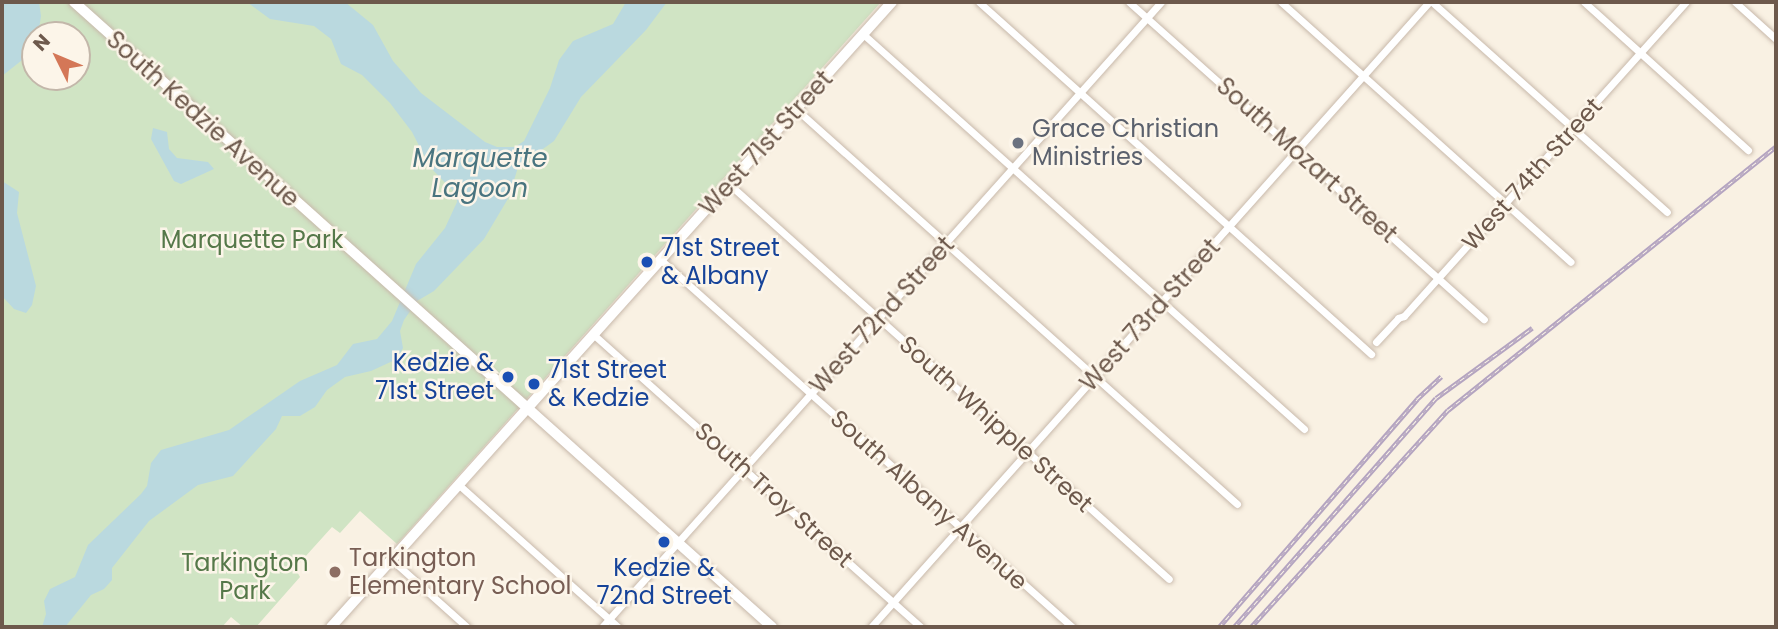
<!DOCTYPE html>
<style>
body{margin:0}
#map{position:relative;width:1778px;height:629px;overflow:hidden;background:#f9f1e3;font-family:Poppins,sans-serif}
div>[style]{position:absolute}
.green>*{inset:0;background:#d0e4c4}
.water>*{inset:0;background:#bad9df}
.roads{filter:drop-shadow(0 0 2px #c8b9ab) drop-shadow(0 0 2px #c8b9ab)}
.street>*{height:7px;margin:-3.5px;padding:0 3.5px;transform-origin:3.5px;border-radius:3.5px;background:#fff}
.secondary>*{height:10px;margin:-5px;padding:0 5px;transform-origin:5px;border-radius:5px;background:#fff}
.rail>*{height:4.5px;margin-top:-2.25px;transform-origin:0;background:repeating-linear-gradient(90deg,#fcf5e9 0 5px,#b4a4c0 0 10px);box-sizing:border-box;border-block:2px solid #b4a4c0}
.dots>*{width:19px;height:19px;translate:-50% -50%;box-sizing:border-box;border:4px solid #fcf5e9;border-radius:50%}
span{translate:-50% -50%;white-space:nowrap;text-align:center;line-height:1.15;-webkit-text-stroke:5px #fcf5e9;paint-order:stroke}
.street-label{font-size:24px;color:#6d594c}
.worship-label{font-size:24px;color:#5b616d}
.left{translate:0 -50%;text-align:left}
.park-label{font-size:24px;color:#557849}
.transit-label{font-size:24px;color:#164399}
.right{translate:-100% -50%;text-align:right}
.education-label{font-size:24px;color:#785e54}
.water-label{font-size:26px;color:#49747f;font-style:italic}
.frame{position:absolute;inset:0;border:4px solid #6d594c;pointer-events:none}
.north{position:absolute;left:21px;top:21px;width:70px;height:70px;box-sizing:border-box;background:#fcf5e9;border:2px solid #c3b7aa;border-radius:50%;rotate:313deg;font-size:19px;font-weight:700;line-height:28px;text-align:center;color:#6d594c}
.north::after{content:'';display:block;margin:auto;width:24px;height:32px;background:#d47757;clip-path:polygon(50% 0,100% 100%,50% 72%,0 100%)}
</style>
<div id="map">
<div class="green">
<div style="clip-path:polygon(evenodd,2px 2px,881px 2px,397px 544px,360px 511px,340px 533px,332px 527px,295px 568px,300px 577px,256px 627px,243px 627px,231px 617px,222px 627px,2px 627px,2px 2px,35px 35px,77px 35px,77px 77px,35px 77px,35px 35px)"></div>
</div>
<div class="water">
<div style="clip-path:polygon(2px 2px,39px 2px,41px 16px,38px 35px,35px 35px,31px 53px,2px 76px)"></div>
<div style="clip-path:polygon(247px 2px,345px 2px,373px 25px,393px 61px,421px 93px,485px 142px,497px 147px,515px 147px,524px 141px,550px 88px,559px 60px,573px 41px,613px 24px,626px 2px,667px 2px,646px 30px,581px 97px,554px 141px,518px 167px,509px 197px,484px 239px,434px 291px,417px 301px,404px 320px,400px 331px,403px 348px,397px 359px,371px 371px,345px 377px,327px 390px,315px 407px,300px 416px,282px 416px,276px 429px,233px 476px,198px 485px,149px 521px,112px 568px,112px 580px,104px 589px,91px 595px,65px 627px,42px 627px,46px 614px,44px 601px,50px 589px,75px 577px,88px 545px,141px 494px,147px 486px,151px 463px,161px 450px,229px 430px,300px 381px,337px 365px,353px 344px,377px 339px,392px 321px,416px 264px,445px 228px,457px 202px,456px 194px,430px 167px,412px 132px,390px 103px,362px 75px,341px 64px,331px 39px,314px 26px,270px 19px)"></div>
<div style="clip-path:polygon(153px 128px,167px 132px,169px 149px,177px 158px,208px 162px,214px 169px,181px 184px,174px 181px,151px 139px)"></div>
<div style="clip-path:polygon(2px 181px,19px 192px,17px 213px,36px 286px,32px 305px,26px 313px,14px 309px,2px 296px)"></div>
</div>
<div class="roads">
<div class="street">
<div style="left:979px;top:2px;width:527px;rotate:41.92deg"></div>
<div style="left:1129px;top:2px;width:476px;rotate:41.8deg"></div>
<div style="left:1281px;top:2px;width:389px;rotate:41.9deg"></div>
<div style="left:1432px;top:2px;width:315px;rotate:41.8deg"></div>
<div style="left:1584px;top:2px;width:221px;rotate:42.1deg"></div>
<div style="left:1735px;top:2px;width:55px;rotate:42.1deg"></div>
<div style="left:863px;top:34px;width:592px;rotate:41.85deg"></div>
<div style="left:796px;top:109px;width:592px;rotate:41.85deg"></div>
<div style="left:729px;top:184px;width:591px;rotate:41.92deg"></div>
<div style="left:661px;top:260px;width:551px;rotate:41.76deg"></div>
<div style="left:594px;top:335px;width:438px;rotate:41.8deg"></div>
<div style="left:1376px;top:342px;width:33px;rotate:-47deg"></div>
<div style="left:1398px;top:318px;width:6px;rotate:-18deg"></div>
<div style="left:1404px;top:316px;width:422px;rotate:-48.1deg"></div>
<div style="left:459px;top:485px;width:213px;rotate:41.8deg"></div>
<div style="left:392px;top:560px;width:101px;rotate:41.8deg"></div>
<div style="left:602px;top:627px;width:839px;rotate:-48.19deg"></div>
<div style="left:871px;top:627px;width:838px;rotate:-48.24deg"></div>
</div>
<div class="secondary">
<div style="left:74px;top:2px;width:937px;rotate:41.84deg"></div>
<div style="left:331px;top:627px;width:840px;rotate:-48.09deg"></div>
</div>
</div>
<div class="rail">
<div style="left:1219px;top:627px;width:302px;rotate:-49deg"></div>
<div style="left:1417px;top:399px;width:33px;rotate:-43deg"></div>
<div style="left:1234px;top:627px;width:305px;rotate:-48.6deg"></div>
<div style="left:1436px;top:398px;width:119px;rotate:-36.1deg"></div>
<div style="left:1251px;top:627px;width:293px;rotate:-47.8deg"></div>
<div style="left:1448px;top:410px;width:421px;rotate:-38.8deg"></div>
</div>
<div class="dots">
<div style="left:1018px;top:143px;background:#6b7280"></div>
<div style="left:647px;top:262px;background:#1a4fb4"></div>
<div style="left:508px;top:377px;background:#1a4fb4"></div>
<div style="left:534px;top:384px;background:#1a4fb4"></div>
<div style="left:664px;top:542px;background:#1a4fb4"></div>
<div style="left:335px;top:572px;background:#8d6e63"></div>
</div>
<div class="street-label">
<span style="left:203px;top:119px;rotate:42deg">South Kedzie Avenue</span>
<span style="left:766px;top:143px;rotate:-48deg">West 71st Street</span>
<span style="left:1307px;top:160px;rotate:42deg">South Mozart Street</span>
<span style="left:1532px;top:174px;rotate:-48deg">West 74th Street</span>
<span style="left:882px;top:315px;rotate:-48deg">West 72nd Street</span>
<span style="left:1150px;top:315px;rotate:-48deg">West 73rd Street</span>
<span style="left:996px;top:424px;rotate:42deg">South Whipple Street</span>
<span style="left:774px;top:495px;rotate:42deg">South Troy Street</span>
<span style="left:929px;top:500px;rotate:42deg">South Albany Avenue</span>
</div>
<div class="worship-label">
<span class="left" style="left:1032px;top:143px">Grace Christian<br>Ministries</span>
</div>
<div class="park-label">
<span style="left:252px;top:240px">Marquette Park</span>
<span style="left:245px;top:577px">Tarkington<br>Park</span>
</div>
<div class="transit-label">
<span class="left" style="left:661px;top:262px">71st Street<br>&amp; Albany</span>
<span class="right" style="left:494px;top:377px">Kedzie &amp;<br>71st Street</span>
<span class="left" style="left:548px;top:384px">71st Street<br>&amp; Kedzie</span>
<span style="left:664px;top:582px">Kedzie &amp;<br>72nd Street</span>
</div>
<div class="education-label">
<span class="left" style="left:349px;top:572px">Tarkington<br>Elementary School</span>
</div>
<div class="water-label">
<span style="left:480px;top:174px">Marquette<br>Lagoon</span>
</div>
<div class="frame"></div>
<div class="north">N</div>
</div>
